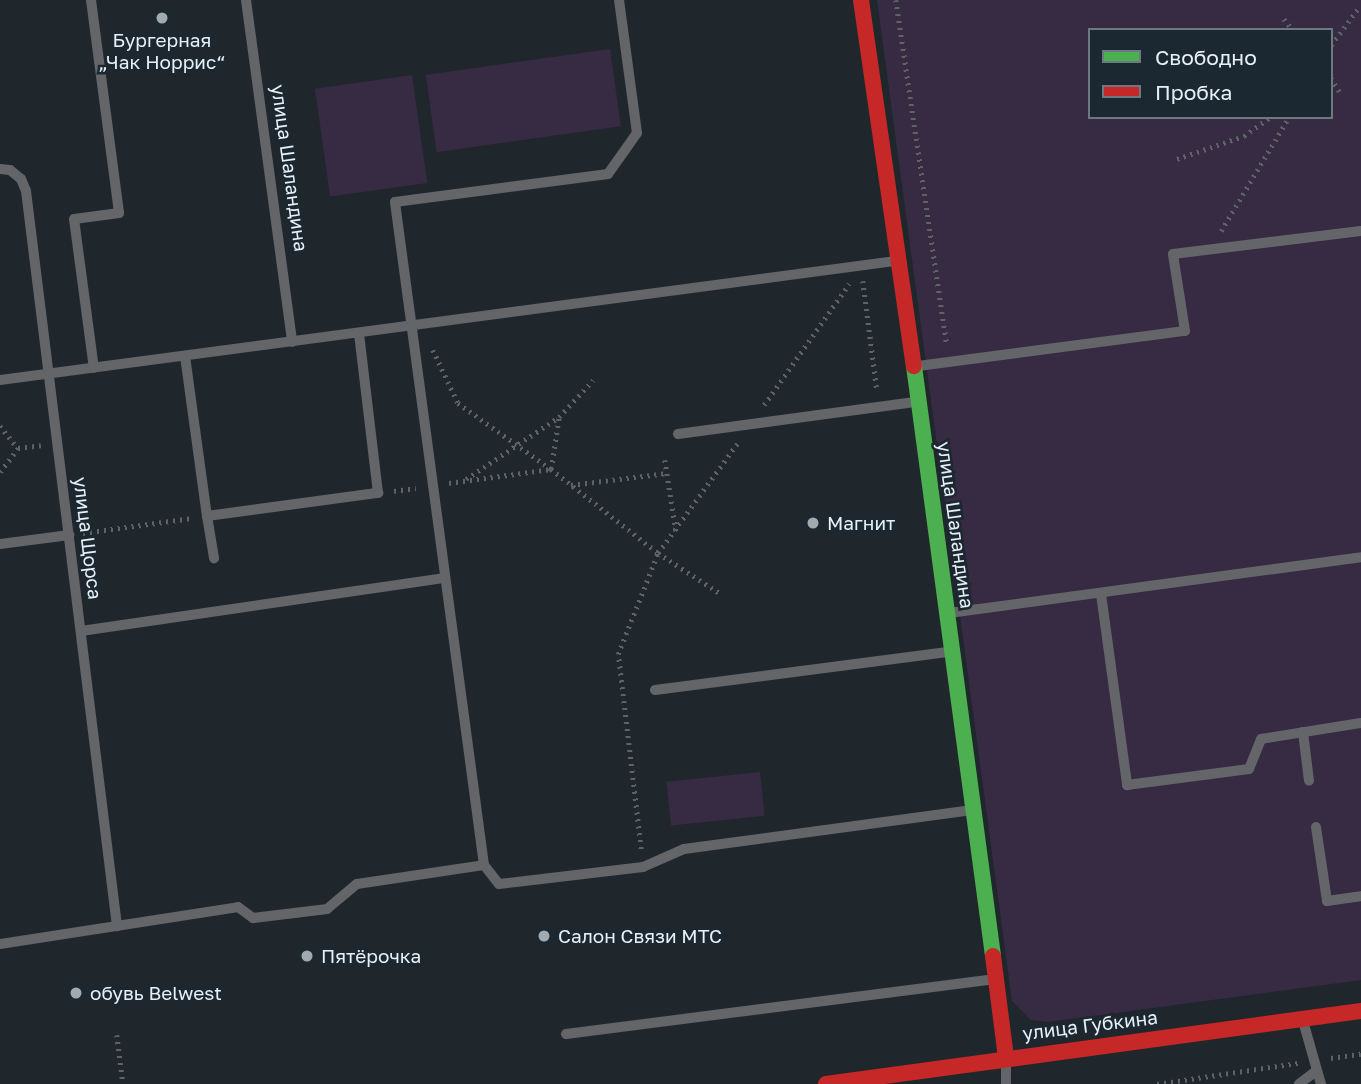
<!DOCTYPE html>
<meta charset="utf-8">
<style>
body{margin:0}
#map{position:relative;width:1361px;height:1084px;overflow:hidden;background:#20272c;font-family:"Golos Text",sans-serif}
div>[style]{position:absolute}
.green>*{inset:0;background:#372a43;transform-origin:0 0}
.path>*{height:4.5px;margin-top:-2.25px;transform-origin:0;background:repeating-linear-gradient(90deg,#5f6266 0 2px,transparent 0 7px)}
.lane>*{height:10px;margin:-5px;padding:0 5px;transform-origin:5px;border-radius:5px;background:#636568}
.fast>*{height:16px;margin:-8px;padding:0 8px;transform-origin:8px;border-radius:8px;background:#4caf50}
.jam>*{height:16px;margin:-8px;padding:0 8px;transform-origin:8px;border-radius:8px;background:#c62828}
.dots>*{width:19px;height:19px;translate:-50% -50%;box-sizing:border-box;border:4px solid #1b2831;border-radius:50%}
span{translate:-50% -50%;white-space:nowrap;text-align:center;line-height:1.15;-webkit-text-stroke:5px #1b2831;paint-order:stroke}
.poi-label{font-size:19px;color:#e8f0f7}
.left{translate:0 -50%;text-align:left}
.street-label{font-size:19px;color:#e8f0f7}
.legend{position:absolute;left:1088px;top:28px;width:245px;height:91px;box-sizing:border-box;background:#1b2831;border:2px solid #6d7880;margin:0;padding:9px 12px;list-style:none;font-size:21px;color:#e8f0f7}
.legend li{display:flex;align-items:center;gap:14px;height:35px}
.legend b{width:35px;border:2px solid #6d7880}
</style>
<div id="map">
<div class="green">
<div style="clip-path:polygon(evenodd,877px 0,1361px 0,1361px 980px,1048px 1022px,1031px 1020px,1012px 1001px,877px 0,1090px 30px,1331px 30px,1331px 117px,1090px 117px,1090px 30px)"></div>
<div style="left:610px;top:49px;width:78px;height:186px;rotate:82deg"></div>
<div style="left:412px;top:75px;width:109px;height:98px;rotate:82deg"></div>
<div style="left:760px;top:772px;width:44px;height:94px;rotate:84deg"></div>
</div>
<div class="path">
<div style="left:896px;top:0;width:349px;rotate:81.6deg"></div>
<div style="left:1284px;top:19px;width:14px;rotate:51deg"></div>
<div style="left:1331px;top:45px;width:44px;rotate:-53.4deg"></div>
<div style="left:1331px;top:78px;width:19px;rotate:58deg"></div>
<div style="left:1177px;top:159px;width:71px;rotate:-18.9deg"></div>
<div style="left:1244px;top:136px;width:32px;rotate:-36deg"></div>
<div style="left:1221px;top:231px;width:133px;rotate:-59.2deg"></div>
<div style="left:863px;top:281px;width:110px;rotate:82.7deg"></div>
<div style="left:433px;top:350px;width:59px;rotate:64.7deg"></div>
<div style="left:458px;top:403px;width:114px;rotate:35.4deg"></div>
<div style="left:551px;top:469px;width:136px;rotate:38.1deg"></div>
<div style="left:658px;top:553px;width:75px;rotate:33.1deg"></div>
<div style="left:764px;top:405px;width:148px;rotate:-54.9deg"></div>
<div style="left:0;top:426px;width:28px;rotate:51deg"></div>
<div style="left:665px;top:460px;width:72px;rotate:81.2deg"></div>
<div style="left:0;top:472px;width:30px;rotate:-53deg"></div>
<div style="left:18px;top:448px;width:23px;rotate:-7deg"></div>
<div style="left:466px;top:479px;width:112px;rotate:-33.7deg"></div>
<div style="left:449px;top:483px;width:103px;rotate:-7.8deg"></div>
<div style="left:551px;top:469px;width:53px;rotate:-81.3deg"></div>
<div style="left:559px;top:417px;width:50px;rotate:-47.4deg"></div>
<div style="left:571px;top:485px;width:97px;rotate:-7.1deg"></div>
<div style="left:394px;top:491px;width:22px;rotate:-8deg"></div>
<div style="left:83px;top:533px;width:110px;rotate:-7.8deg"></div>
<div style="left:641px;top:849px;width:196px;rotate:-96.7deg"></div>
<div style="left:618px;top:654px;width:109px;rotate:-68.4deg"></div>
<div style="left:658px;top:553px;width:135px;rotate:-54.1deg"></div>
<div style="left:117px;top:1035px;width:48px;rotate:82.9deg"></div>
<div style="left:1331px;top:1058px;width:30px;rotate:-8deg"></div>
<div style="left:1157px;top:1084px;width:143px;rotate:-8.5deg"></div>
</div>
<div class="lane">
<div style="left:91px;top:0;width:215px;rotate:82.5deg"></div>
<div style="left:119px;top:213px;width:45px;rotate:172.4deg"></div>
<div style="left:74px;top:219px;width:150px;rotate:82.4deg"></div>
<div style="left:246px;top:0;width:345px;rotate:82.3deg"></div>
<div style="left:0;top:169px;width:10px;rotate:6deg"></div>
<div style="left:10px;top:170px;width:14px;rotate:39deg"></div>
<div style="left:21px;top:179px;width:13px;rotate:67deg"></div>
<div style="left:26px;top:191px;width:741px;rotate:82.94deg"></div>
<div style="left:185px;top:356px;width:162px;rotate:82.2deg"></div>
<div style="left:207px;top:516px;width:173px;rotate:-7.7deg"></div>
<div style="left:378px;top:493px;width:161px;rotate:-96.8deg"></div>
<div style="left:918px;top:366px;width:269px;rotate:-7.5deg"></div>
<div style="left:1185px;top:331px;width:78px;rotate:-98.9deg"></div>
<div style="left:1173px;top:254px;width:189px;rotate:-7deg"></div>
<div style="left:0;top:380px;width:904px;rotate:-7.57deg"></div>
<div style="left:678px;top:434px;width:239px;rotate:-7.7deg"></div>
<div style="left:207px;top:516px;width:43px;rotate:80.5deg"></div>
<div style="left:0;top:544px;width:70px;rotate:-7.4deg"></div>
<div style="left:1101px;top:594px;width:193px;rotate:82.2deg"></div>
<div style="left:1127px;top:785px;width:123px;rotate:-7.5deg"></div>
<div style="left:1249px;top:769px;width:32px;rotate:-68deg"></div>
<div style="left:1261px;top:739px;width:101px;rotate:-9.1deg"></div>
<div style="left:949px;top:613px;width:416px;rotate:-7.7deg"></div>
<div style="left:81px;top:631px;width:368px;rotate:-8.3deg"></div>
<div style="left:655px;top:690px;width:295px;rotate:-7.4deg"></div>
<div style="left:1303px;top:732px;width:49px;rotate:83deg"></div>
<div style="left:1316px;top:827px;width:75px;rotate:81.5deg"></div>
<div style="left:1327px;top:901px;width:34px;rotate:-8deg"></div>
<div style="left:484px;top:865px;width:669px;rotate:-97.65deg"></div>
<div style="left:395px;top:202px;width:215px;rotate:-7.5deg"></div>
<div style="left:608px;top:174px;width:50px;rotate:-54.7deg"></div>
<div style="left:637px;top:133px;width:134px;rotate:-97.7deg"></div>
<div style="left:0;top:944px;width:241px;rotate:-8.8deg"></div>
<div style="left:238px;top:907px;width:19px;rotate:36deg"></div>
<div style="left:253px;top:918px;width:75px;rotate:-6.9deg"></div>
<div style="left:327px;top:909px;width:39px;rotate:-40deg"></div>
<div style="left:357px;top:884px;width:128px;rotate:-8.5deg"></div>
<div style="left:484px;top:865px;width:24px;rotate:52deg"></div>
<div style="left:499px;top:884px;width:145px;rotate:-6.7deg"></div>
<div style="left:643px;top:867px;width:45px;rotate:-23.7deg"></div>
<div style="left:684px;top:849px;width:291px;rotate:-7.7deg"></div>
<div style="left:1303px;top:1021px;width:66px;rotate:74.1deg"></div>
<div style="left:566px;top:1034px;width:431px;rotate:-7.3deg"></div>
<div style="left:1006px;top:1060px;width:24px;rotate:90deg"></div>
<div style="left:1299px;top:1084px;width:21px;rotate:-37deg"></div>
</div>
<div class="fast">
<div style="left:914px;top:366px;width:595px;rotate:82.37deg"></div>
</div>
<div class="jam">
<div style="left:861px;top:0;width:370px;rotate:81.8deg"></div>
<div style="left:993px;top:956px;width:102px;rotate:82.7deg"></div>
<div style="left:826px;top:1084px;width:540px;rotate:-7.77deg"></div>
</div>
<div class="dots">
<div style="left:162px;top:18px;background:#a2aab0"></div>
<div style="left:813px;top:523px;background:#a2aab0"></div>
<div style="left:544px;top:936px;background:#a2aab0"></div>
<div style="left:307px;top:956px;background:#a2aab0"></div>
<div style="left:76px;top:993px;background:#a2aab0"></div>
</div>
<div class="poi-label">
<span style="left:162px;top:51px">Бургерная<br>„Чак Норрис“</span>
<span class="left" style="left:827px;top:523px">Магнит</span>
<span class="left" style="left:558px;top:936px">Салон Связи МТС</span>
<span class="left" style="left:321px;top:956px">Пятёрочка</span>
<span class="left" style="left:90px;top:993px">обувь Belwest</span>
</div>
<div class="street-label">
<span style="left:290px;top:168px;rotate:82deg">улица Шаландина</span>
<span style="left:956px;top:525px;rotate:82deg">улица Шаландина</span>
<span style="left:88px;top:538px;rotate:83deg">улица Щорса</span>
<span style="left:1090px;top:1025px;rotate:-7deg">улица Губкина</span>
</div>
<ul class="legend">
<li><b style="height:9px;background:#4caf50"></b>Свободно</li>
<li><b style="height:9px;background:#c62828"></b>Пробка</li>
</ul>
</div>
